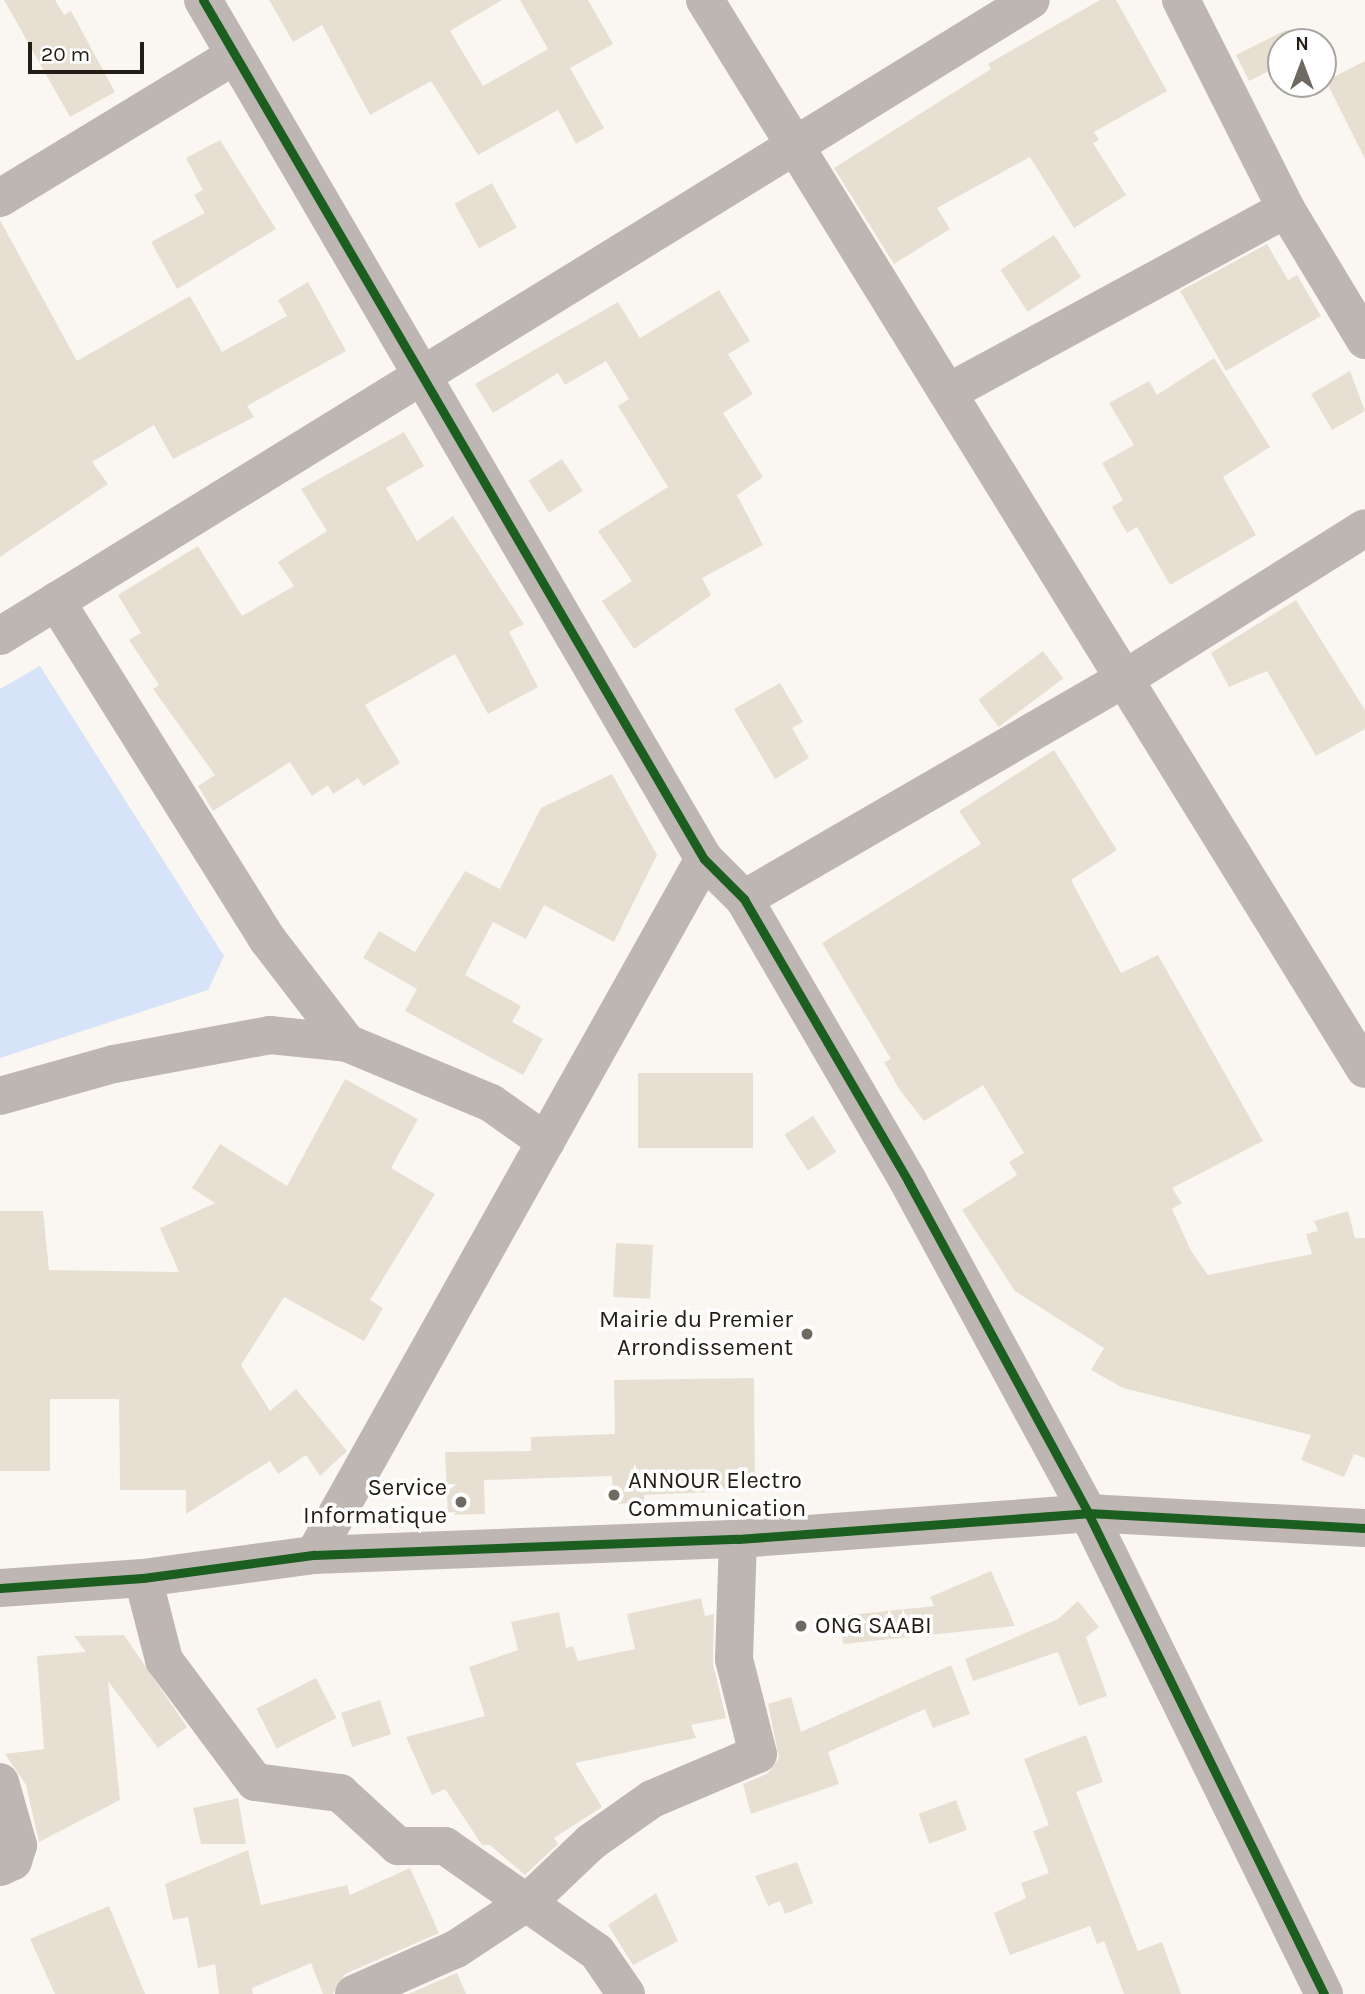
<!DOCTYPE html>
<style>
body{margin:0}
#map{position:relative;width:1365px;height:1994px;overflow:hidden;background:#faf7f2;font-family:Karla,sans-serif}
div>[style]{position:absolute}
.water>*{inset:0;background:#d7e3f8}
.building>*{inset:0;background:#e7e0d2;transform-origin:0 0}
.minor>*{height:38px;margin:-19px;padding:0 19px;transform-origin:19px;border-radius:19px;background:#beb6b3}
.cycleway>*{height:9px;margin:-4.5px;padding:0 4.5px;transform-origin:4.5px;border-radius:4.5px;background:#1b5e20}
.dots>*{width:19px;height:19px;translate:-50% -50%;box-sizing:border-box;border:4px solid #fff;border-radius:50%}
span{translate:-50% -50%;white-space:nowrap;text-align:center;line-height:1.15;-webkit-text-stroke:7px #fff;paint-order:stroke}
.poi-label{font-size:24px;color:#231e15}
.right{translate:-100% -50%;text-align:right}
.left{translate:0 -50%;text-align:left}
.north{position:absolute;left:1267px;top:28px;width:70px;height:70px;box-sizing:border-box;background:#fff;border:2px solid #a7a5a1;border-radius:50%;rotate:0deg;font-size:19px;font-weight:700;line-height:28px;text-align:center;color:#231e15}
.north::after{content:'';display:block;margin:auto;width:24px;height:32px;background:#6e6a62;clip-path:polygon(50% 0,100% 100%,50% 72%,0 100%)}
.scale{position:absolute;left:28px;top:42px;width:116px;height:32px;box-sizing:border-box;border:4px solid #231e15;border-top:0;padding-left:9px;font-size:21px;line-height:24px;white-space:nowrap;color:#231e15;-webkit-text-stroke:5px #fff;paint-order:stroke}
</style>
<div id="map">
<div class="water">
<div style="clip-path:polygon(40px 666px,224px 956px,208px 990px,0 1058px,0 689px)"></div>
</div>
<div class="building">
<div style="clip-path:polygon(4px 0,55px 0,64px 15px,71px 11px,115px 92px,70px 117px)"></div>
<div style="clip-path:polygon(269px 0,502px 0,450px 31px,483px 86px,548px 49px,520px 0,588px 0,613px 44px,570px 68px,604px 128px,576px 144px,558px 110px,478px 155px,431px 81px,370px 115px,322px 25px,293px 42px)"></div>
<div style="clip-path:polygon(1100px 0,1116px 0,1167px 91px,1094px 132px,1099px 140px,1093px 143px,1126px 195px,1074px 228px,1030px 157px,937px 208px,950px 229px,894px 264px,834px 168px,991px 69px,988px 64px)"></div>
<div style="clip-path:polygon(1286px 30px,1293px 42px,1281px 42px,1281px 65px,1249px 81px,1236px 55px)"></div>
<div style="clip-path:polygon(1365px 61px,1365px 159px,1326px 81px)"></div>
<div style="clip-path:polygon(220px 140px,276px 229px,177px 289px,151px 242px,205px 213px,194px 195px,203px 190px,186px 158px)"></div>
<div style="left:492px;top:183px;width:51px;height:43px;rotate:61deg"></div>
<div style="clip-path:polygon(0 220px,77px 361px,190px 296px,222px 352px,287px 316px,278px 300px,308px 282px,346px 351px,247px 406px,254px 417px,173px 459px,154px 425px,92px 462px,108px 484px,0 557px)"></div>
<div style="left:1054px;top:235px;width:50px;height:64px;rotate:57deg"></div>
<div style="clip-path:polygon(1267px 244px,1288px 280px,1297px 275px,1321px 316px,1226px 371px,1180px 291px)"></div>
<div style="clip-path:polygon(719px 290px,750px 341px,728px 354px,753px 394px,723px 413px,763px 477px,737px 495px,763px 545px,702px 578px,711px 595px,634px 649px,602px 601px,632px 581px,598px 531px,668px 487px,618px 406px,629px 399px,606px 361px,565px 385px,558px 373px,493px 413px,475px 384px,618px 302px,640px 338px)"></div>
<div style="clip-path:polygon(1214px 358px,1270px 447px,1223px 477px,1256px 535px,1170px 585px,1137px 527px,1127px 533px,1112px 507px,1123px 500px,1102px 463px,1134px 445px,1109px 403px,1149px 381px,1157px 395px)"></div>
<div style="clip-path:polygon(1350px 371px,1365px 411px,1332px 430px,1311px 394px)"></div>
<div style="clip-path:polygon(404px 432px,424px 466px,386px 488px,417px 541px,453px 516px,524px 624px,509px 632px,538px 687px,488px 714px,455px 654px,365px 705px,400px 763px,363px 786px,358px 778px,333px 794px,328px 785px,312px 796px,290px 762px,213px 811px,198px 786px,215px 775px,153px 689px,159px 685px,129px 640px,141px 633px,118px 595px,198px 546px,242px 616px,294px 586px,278px 562px,327px 531px,301px 489px)"></div>
<div style="left:562px;top:459px;width:38px;height:40px;rotate:57deg"></div>
<div style="clip-path:polygon(1296px 600px,1365px 710px,1365px 729px,1316px 756px,1267px 671px,1229px 687px,1211px 653px)"></div>
<div style="left:1043px;top:651px;width:34px;height:81px;rotate:53deg"></div>
<div style="clip-path:polygon(780px 683px,803px 722px,792px 728px,809px 758px,775px 779px,734px 709px)"></div>
<div style="clip-path:polygon(1054px 750px,1117px 850px,1071px 880px,1121px 973px,1158px 955px,1263px 1141px,1172px 1188px,1182px 1203px,1172px 1209px,1191px 1251px,1208px 1275px,1312px 1254px,1306px 1234px,1318px 1231px,1314px 1221px,1348px 1211px,1355px 1238px,1365px 1238px,1365px 1458px,1354px 1454px,1344px 1477px,1301px 1460px,1311px 1435px,1123px 1388px,1091px 1370px,1104px 1348px,1015px 1291px,962px 1210px,1017px 1175px,1009px 1162px,1024px 1153px,983px 1085px,924px 1121px,899px 1089px,884px 1062px,891px 1059px,822px 943px,981px 844px,959px 811px)"></div>
<div style="clip-path:polygon(612px 774px,657px 855px,614px 942px,544px 905px,526px 939px,493px 922px,465px 975px,521px 1006px,512px 1022px,543px 1039px,523px 1075px,405px 1011px,417px 989px,363px 958px,379px 931px,415px 952px,465px 871px,500px 889px,541px 808px)"></div>
<div style="left:638px;top:1073px;width:115px;height:75px"></div>
<div style="clip-path:polygon(345px 1079px,418px 1119px,391px 1168px,435px 1194px,370px 1300px,383px 1308px,364px 1341px,284px 1297px,241px 1365px,270px 1411px,296px 1389px,347px 1451px,320px 1476px,306px 1455px,278px 1474px,270px 1461px,186px 1514px,186px 1490px,120px 1490px,119px 1399px,50px 1399px,50px 1471px,0 1471px,0 1211px,43px 1211px,49px 1270px,179px 1272px,160px 1228px,215px 1203px,192px 1188px,220px 1144px,287px 1186px)"></div>
<div style="left:813px;top:1116px;width:43px;height:34px;rotate:57deg"></div>
<div style="left:616px;top:1243px;width:37px;height:54px;rotate:3deg"></div>
<div style="clip-path:polygon(754px 1378px,755px 1490px,644px 1495px,644px 1503px,613px 1504px,612px 1476px,484px 1480px,485px 1514px,448px 1515px,445px 1452px,531px 1451px,531px 1437px,615px 1434px,614px 1380px)"></div>
<div style="clip-path:polygon(991px 1571px,1015px 1626px,843px 1644px,840px 1616px,934px 1606px,930px 1597px)"></div>
<div style="clip-path:polygon(701px 1598px,705px 1616px,714px 1614px,713px 1664px,726px 1718px,691px 1725px,696px 1738px,575px 1763px,602px 1807px,554px 1838px,558px 1844px,525px 1875px,490px 1845px,482px 1845px,445px 1789px,432px 1795px,406px 1737px,485px 1716px,469px 1667px,518px 1650px,511px 1622px,559px 1612px,566px 1648px,573px 1646px,578px 1661px,635px 1649px,627px 1614px)"></div>
<div style="clip-path:polygon(1078px 1601px,1099px 1627px,1086px 1637px,1107px 1696px,1079px 1706px,1058px 1652px,973px 1681px,965px 1659px,1058px 1619px)"></div>
<div style="clip-path:polygon(124px 1635px,187px 1727px,158px 1748px,108px 1681px,120px 1800px,39px 1842px,26px 1785px,5px 1754px,44px 1749px,37px 1656px,86px 1652px,74px 1636px)"></div>
<div style="clip-path:polygon(951px 1665px,970px 1714px,933px 1728px,925px 1709px,828px 1752px,839px 1784px,751px 1814px,743px 1784px,767px 1774px,779px 1758px,768px 1704px,791px 1697px,801px 1732px)"></div>
<div style="left:316px;top:1678px;width:45px;height:67px;rotate:63deg"></div>
<div style="left:380px;top:1700px;width:36px;height:41px;rotate:72deg"></div>
<div style="clip-path:polygon(1086px 1735px,1103px 1782px,1076px 1792px,1138px 1951px,1162px 1942px,1181px 1994px,1124px 1994px,1104px 1941px,1097px 1944px,1090px 1926px,1010px 1955px,994px 1913px,1026px 1898px,1021px 1883px,1049px 1873px,1033px 1831px,1049px 1825px,1024px 1759px)"></div>
<div style="clip-path:polygon(238px 1798px,246px 1844px,201px 1844px,193px 1808px)"></div>
<div style="left:956px;top:1800px;width:32px;height:40px;rotate:70deg"></div>
<div style="clip-path:polygon(248px 1850px,261px 1905px,347px 1885px,350px 1895px,410px 1868px,439px 1933px,345px 1974px,333px 1994px,323px 1994px,311px 1963px,252px 1988px,253px 1994px,219px 1994px,215px 1964px,198px 1968px,188px 1917px,173px 1920px,165px 1884px)"></div>
<div style="clip-path:polygon(797px 1862px,813px 1903px,785px 1914px,780px 1901px,768px 1906px,755px 1876px)"></div>
<div style="clip-path:polygon(656px 1893px,678px 1941px,633px 1965px,608px 1925px)"></div>
<div style="clip-path:polygon(109px 1906px,145px 1994px,55px 1994px,30px 1939px)"></div>
<div style="clip-path:polygon(457px 1973px,466px 1994px,408px 1994px)"></div>
</div>
<div class="minor">
<div style="left:203px;top:0;width:994px;rotate:59.75deg"></div>
<div style="left:704px;top:859px;width:57px;rotate:45deg"></div>
<div style="left:744px;top:899px;width:326px;rotate:59.8deg"></div>
<div style="left:908px;top:1181px;width:378px;rotate:61.5deg"></div>
<div style="left:1088px;top:1513px;width:536px;rotate:63.87deg"></div>
<div style="left:705px;top:0;width:1256px;rotate:58.31deg"></div>
<div style="left:1181px;top:0;width:234px;rotate:63.3deg"></div>
<div style="left:1286px;top:209px;width:153px;rotate:58.9deg"></div>
<div style="left:0;top:198px;width:274px;rotate:-31.3deg"></div>
<div style="left:949px;top:392px;width:383px;rotate:-28.5deg"></div>
<div style="left:56px;top:601px;width:400px;rotate:58deg"></div>
<div style="left:268px;top:940px;width:130px;rotate:52.5deg"></div>
<div style="left:0;top:636px;width:1211px;rotate:-31.67deg"></div>
<div style="left:744px;top:899px;width:441px;rotate:-30.1deg"></div>
<div style="left:1126px;top:678px;width:282px;rotate:-32.1deg"></div>
<div style="left:0;top:1096px;width:118px;rotate:-15.7deg"></div>
<div style="left:114px;top:1064px;width:159px;rotate:-10.5deg"></div>
<div style="left:270px;top:1035px;width:77px;rotate:5.9deg"></div>
<div style="left:347px;top:1043px;width:156px;rotate:22.6deg"></div>
<div style="left:491px;top:1103px;width:67px;rotate:35.3deg"></div>
<div style="left:314px;top:1555px;width:798px;rotate:-60.74deg"></div>
<div style="left:143px;top:1578px;width:85px;rotate:75.6deg"></div>
<div style="left:164px;top:1660px;width:152px;rotate:53.3deg"></div>
<div style="left:255px;top:1782px;width:86px;rotate:7.4deg"></div>
<div style="left:340px;top:1793px;width:79px;rotate:42.4deg"></div>
<div style="left:398px;top:1846px;width:47px"></div>
<div style="left:445px;top:1846px;width:185px;rotate:34.9deg"></div>
<div style="left:597px;top:1952px;width:51px;rotate:55.4deg"></div>
<div style="left:0;top:1588px;width:143px;rotate:-4deg"></div>
<div style="left:143px;top:1578px;width:173px;rotate:-7.7deg"></div>
<div style="left:314px;top:1555px;width:424px;rotate:-2.2deg"></div>
<div style="left:738px;top:1539px;width:351px;rotate:-4.2deg"></div>
<div style="left:1088px;top:1513px;width:277px;rotate:3.1deg"></div>
<div style="left:0;top:1782px;width:66px;rotate:74.1deg"></div>
<div style="left:18px;top:1845px;width:17px;rotate:107deg"></div>
<div style="left:13px;top:1861px;width:14px;rotate:155deg"></div>
<div style="left:354px;top:1994px;width:111px;rotate:-23.8deg"></div>
<div style="left:456px;top:1949px;width:87px;rotate:-33.3deg"></div>
<div style="left:529px;top:1901px;width:86px;rotate:-43.6deg"></div>
<div style="left:591px;top:1842px;width:75px;rotate:-35.2deg"></div>
<div style="left:652px;top:1799px;width:115px;rotate:-23deg"></div>
<div style="left:758px;top:1754px;width:98px;rotate:-104.2deg"></div>
<div style="left:734px;top:1659px;width:120px;rotate:-88.1deg"></div>
</div>
<div class="cycleway">
<div style="left:203px;top:0;width:994px;rotate:59.75deg"></div>
<div style="left:704px;top:859px;width:57px;rotate:45deg"></div>
<div style="left:744px;top:899px;width:326px;rotate:59.8deg"></div>
<div style="left:908px;top:1181px;width:378px;rotate:61.5deg"></div>
<div style="left:1088px;top:1513px;width:536px;rotate:63.87deg"></div>
<div style="left:0;top:1588px;width:143px;rotate:-4deg"></div>
<div style="left:143px;top:1578px;width:173px;rotate:-7.7deg"></div>
<div style="left:314px;top:1555px;width:424px;rotate:-2.2deg"></div>
<div style="left:738px;top:1539px;width:351px;rotate:-4.2deg"></div>
<div style="left:1088px;top:1513px;width:277px;rotate:3.1deg"></div>
</div>
<div class="dots">
<div style="left:807px;top:1334px;background:#6e6a62"></div>
<div style="left:614px;top:1495px;background:#6e6a62"></div>
<div style="left:461px;top:1502px;background:#6e6a62"></div>
<div style="left:801px;top:1626px;background:#6e6a62"></div>
</div>
<div class="poi-label">
<span class="right" style="left:793px;top:1334px">Mairie du Premier<br>Arrondissement</span>
<span class="left" style="left:628px;top:1495px">ANNOUR Electro<br>Communication</span>
<span class="right" style="left:447px;top:1502px">Service<br>Informatique</span>
<span class="left" style="left:815px;top:1626px">ONG SAABI</span>
</div>
<div class="north">N</div>
<div class="scale">20 m</div>
</div>
